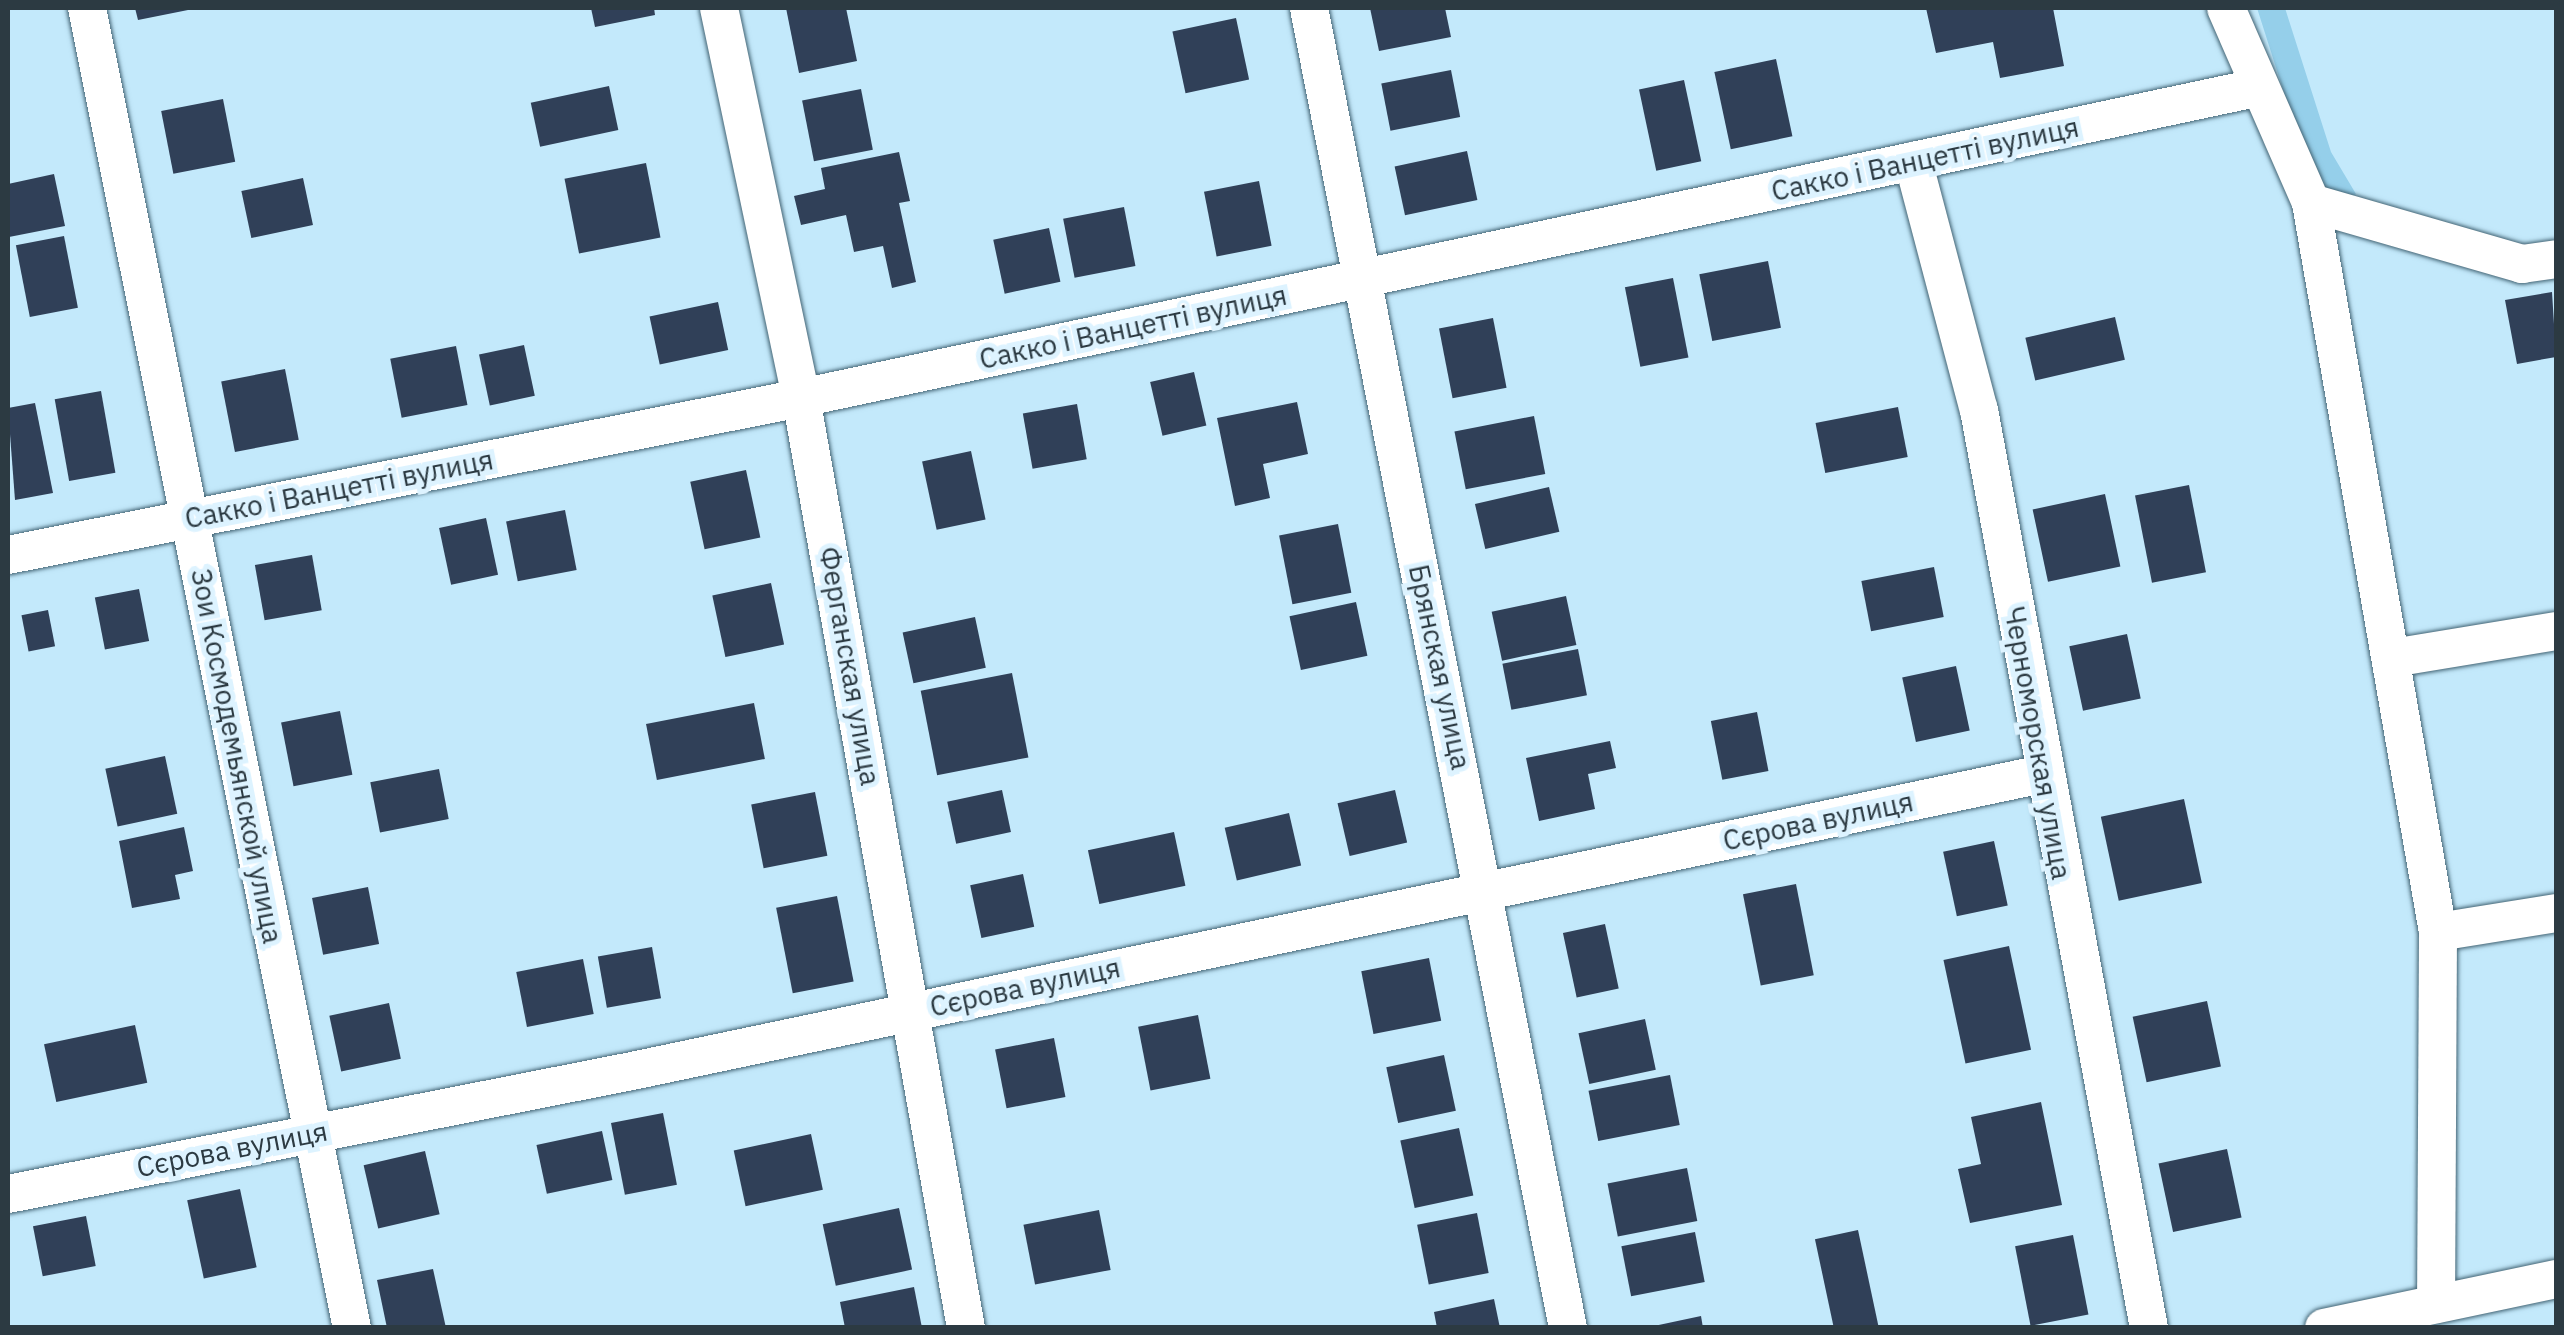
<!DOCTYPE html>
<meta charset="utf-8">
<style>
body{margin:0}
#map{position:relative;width:2564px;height:1335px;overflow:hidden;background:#c3e9fb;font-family:"IBM Plex Sans",sans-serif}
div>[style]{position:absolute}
.green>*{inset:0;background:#95cfea}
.building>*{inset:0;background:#304058;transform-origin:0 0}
.roads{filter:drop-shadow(0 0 2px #436474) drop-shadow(0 0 2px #436474)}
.minor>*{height:38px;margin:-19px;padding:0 19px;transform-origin:19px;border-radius:19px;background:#fff}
span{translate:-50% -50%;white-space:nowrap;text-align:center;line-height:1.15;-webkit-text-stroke:10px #ddf3ff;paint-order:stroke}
.street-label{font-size:28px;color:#2c3a42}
.frame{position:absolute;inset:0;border:10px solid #2c3a42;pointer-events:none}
</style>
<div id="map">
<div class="green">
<div style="clip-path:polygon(2257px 8px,2285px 8px,2331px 152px,2356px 194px,2334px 207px,2301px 146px)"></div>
</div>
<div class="building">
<div style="clip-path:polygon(135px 8px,193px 8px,193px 9px,138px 20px)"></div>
<div style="clip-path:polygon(591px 8px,654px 8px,655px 15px,595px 27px)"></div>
<div style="clip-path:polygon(786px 8px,846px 8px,857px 61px,799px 73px)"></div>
<div style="clip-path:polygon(1370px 8px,1445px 8px,1451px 37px,1379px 51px)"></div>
<div style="clip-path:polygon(1926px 8px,2053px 8px,2064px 66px,2000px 78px,1993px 42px,1936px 53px)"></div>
<div style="left:1236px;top:18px;width:63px;height:65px;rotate:78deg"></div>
<div style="left:1776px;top:59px;width:79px;height:63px;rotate:78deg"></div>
<div style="left:1451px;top:70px;width:48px;height:71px;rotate:79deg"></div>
<div style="left:1684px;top:80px;width:83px;height:46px;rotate:78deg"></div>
<div style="left:609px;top:86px;width:45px;height:80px;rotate:78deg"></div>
<div style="left:861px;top:89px;width:62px;height:60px;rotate:79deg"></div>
<div style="left:223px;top:99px;width:64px;height:63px;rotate:79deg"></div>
<div style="left:1467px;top:151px;width:50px;height:74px;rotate:78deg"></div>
<div style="clip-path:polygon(899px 152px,910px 201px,899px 203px,916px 282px,892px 288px,883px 246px,854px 252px,846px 215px,801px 225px,794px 196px,825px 189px,821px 168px)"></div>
<div style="left:646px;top:163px;width:76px;height:83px;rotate:79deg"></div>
<div style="clip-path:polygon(54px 174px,65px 226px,9px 237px,8px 184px)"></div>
<div style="left:303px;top:178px;width:48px;height:63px;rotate:78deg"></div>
<div style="left:1259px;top:181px;width:66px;height:56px;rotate:79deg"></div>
<div style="left:1124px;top:207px;width:60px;height:62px;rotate:79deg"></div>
<div style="left:1049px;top:228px;width:55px;height:57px;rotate:78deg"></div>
<div style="left:64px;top:236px;width:73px;height:49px;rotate:79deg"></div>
<div style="left:1768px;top:261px;width:68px;height:70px;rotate:79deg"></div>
<div style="left:1673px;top:278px;width:81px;height:49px;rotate:79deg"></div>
<div style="clip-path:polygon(2552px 292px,2556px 357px,2517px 364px,2505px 300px)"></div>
<div style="left:718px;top:302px;width:49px;height:70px;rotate:78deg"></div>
<div style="left:2115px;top:317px;width:44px;height:92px;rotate:77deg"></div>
<div style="left:1493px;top:318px;width:71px;height:55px;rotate:79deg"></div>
<div style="left:524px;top:345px;width:52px;height:46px;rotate:78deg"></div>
<div style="left:456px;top:346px;width:60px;height:67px;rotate:79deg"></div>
<div style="left:285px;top:369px;width:72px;height:65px;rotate:79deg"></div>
<div style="left:1194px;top:372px;width:55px;height:45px;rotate:77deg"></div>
<div style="left:101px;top:391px;width:83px;height:47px;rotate:80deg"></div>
<div style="clip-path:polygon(1297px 402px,1308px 454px,1263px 464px,1270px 498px,1235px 506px,1217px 418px)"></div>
<div style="clip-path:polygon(35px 403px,53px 493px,15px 500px,8px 408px)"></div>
<div style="left:1077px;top:404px;width:56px;height:55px;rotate:80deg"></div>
<div style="left:1898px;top:407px;width:51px;height:84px;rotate:79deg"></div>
<div style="left:1534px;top:416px;width:59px;height:81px;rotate:79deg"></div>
<div style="left:971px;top:451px;width:70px;height:50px;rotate:78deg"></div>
<div style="left:746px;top:470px;width:69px;height:57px;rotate:78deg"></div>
<div style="left:2189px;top:485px;width:89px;height:55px;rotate:79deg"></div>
<div style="left:1549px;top:487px;width:46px;height:76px;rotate:77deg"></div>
<div style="left:2105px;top:494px;width:74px;height:74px;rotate:78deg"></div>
<div style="left:565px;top:510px;width:61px;height:60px;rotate:79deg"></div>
<div style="left:486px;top:518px;width:58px;height:48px;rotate:78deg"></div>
<div style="left:1338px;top:524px;width:70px;height:60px;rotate:79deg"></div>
<div style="left:312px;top:555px;width:56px;height:58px;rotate:80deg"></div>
<div style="left:1934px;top:567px;width:51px;height:74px;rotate:79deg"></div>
<div style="left:771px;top:583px;width:63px;height:60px;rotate:78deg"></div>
<div style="left:139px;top:589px;width:53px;height:45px;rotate:79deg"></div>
<div style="left:1566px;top:596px;width:50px;height:76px;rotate:78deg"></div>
<div style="left:1356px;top:602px;width:55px;height:68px;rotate:78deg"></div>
<div style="left:48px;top:610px;width:37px;height:27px;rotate:79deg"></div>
<div style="left:975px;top:617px;width:52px;height:74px;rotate:78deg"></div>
<div style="left:2127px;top:634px;width:66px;height:59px;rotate:78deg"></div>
<div style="left:1578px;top:649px;width:47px;height:77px;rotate:79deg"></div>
<div style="left:1956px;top:666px;width:66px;height:55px;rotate:78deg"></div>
<div style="left:1012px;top:673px;width:86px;height:93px;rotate:79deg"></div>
<div style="left:754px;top:703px;width:57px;height:110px;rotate:79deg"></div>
<div style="left:340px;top:711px;width:65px;height:60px;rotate:79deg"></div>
<div style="left:1757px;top:712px;width:60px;height:47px;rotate:79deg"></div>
<div style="clip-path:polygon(1610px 741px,1616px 768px,1588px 774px,1595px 809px,1539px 821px,1526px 758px)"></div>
<div style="left:165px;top:756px;width:59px;height:61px;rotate:78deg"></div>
<div style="left:439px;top:769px;width:51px;height:70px;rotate:79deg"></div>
<div style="left:1002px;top:790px;width:43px;height:56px;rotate:78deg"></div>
<div style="left:1395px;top:790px;width:54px;height:59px;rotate:77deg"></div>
<div style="left:815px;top:792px;width:65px;height:65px;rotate:79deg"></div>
<div style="left:2184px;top:799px;width:86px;height:85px;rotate:78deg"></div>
<div style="left:1289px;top:813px;width:54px;height:66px;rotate:77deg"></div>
<div style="clip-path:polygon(184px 827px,193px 871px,175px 875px,180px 899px,132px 908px,119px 841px)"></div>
<div style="left:1174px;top:832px;width:55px;height:88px;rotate:78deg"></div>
<div style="left:1994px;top:841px;width:66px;height:52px;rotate:78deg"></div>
<div style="left:1023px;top:874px;width:54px;height:54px;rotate:78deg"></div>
<div style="left:1796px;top:884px;width:93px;height:54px;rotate:79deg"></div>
<div style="left:368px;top:887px;width:58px;height:57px;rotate:79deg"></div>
<div style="left:837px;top:896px;width:87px;height:62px;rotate:79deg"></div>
<div style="left:1605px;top:924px;width:66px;height:43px;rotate:78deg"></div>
<div style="left:2009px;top:946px;width:106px;height:67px;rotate:78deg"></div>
<div style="left:652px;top:947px;width:52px;height:55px;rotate:80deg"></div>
<div style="left:1429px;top:958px;width:64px;height:69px;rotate:79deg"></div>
<div style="left:583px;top:959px;width:56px;height:68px;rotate:79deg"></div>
<div style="left:2207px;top:1001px;width:67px;height:76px;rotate:78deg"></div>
<div style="left:389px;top:1003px;width:57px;height:61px;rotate:78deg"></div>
<div style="left:1198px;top:1015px;width:65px;height:61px;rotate:79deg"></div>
<div style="left:1645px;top:1019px;width:52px;height:68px;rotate:78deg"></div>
<div style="left:135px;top:1025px;width:59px;height:93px;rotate:78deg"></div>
<div style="left:1054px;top:1038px;width:60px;height:60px;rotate:79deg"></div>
<div style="left:1444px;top:1055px;width:57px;height:59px;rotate:78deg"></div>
<div style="left:1670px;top:1075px;width:51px;height:83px;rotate:79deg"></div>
<div style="clip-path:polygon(2041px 1102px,2062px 1205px,1970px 1223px,1958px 1169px,1981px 1164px,1971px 1117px)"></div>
<div style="left:663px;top:1113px;width:73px;height:53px;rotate:79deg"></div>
<div style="left:1459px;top:1128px;width:69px;height:60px;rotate:78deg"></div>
<div style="left:602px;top:1131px;width:50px;height:67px;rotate:78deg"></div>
<div style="left:811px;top:1134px;width:57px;height:79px;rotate:78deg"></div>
<div style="left:2227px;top:1149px;width:70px;height:70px;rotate:78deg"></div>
<div style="left:425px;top:1151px;width:65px;height:63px;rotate:77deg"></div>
<div style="left:1687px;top:1168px;width:54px;height:81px;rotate:79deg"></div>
<div style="left:240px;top:1189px;width:80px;height:54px;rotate:78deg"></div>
<div style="left:899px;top:1208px;width:63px;height:78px;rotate:78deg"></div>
<div style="left:1099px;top:1210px;width:61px;height:77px;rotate:79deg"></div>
<div style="left:1477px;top:1213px;width:61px;height:61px;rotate:79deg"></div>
<div style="left:86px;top:1216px;width:51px;height:54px;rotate:79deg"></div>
<div style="left:1858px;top:1230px;width:100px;height:44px;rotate:78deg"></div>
<div style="left:1695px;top:1232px;width:51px;height:75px;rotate:79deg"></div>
<div style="left:2073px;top:1235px;width:81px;height:59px;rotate:79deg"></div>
<div style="clip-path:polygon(433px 1269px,446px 1328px,387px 1328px,377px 1280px)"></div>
<div style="clip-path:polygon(914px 1287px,922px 1328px,845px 1328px,840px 1302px)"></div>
<div style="clip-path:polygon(1494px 1299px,1500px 1328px,1437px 1328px,1434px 1312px)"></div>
<div style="clip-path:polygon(1701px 1316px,1703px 1328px,1654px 1328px,1654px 1326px)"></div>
</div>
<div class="roads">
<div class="minor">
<div style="left:87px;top:8px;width:1346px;rotate:78.65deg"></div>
<div style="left:719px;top:8px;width:399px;rotate:78.1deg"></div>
<div style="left:801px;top:398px;width:945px;rotate:79.94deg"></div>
<div style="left:1309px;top:8px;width:1345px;rotate:78.9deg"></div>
<div style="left:2226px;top:8px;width:213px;rotate:66.4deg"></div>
<div style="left:2311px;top:203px;width:740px;rotate:80.12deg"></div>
<div style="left:2438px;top:932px;width:372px;rotate:90.3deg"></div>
<div style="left:1913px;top:161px;width:258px;rotate:75.2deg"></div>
<div style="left:1979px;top:410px;width:934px;rotate:79.51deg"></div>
<div style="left:2311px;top:203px;width:220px;rotate:16.1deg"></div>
<div style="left:2522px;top:264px;width:34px;rotate:-8deg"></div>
<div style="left:8px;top:555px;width:808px;rotate:-11.2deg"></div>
<div style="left:801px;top:398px;width:1488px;rotate:-12.03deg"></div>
<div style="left:2393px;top:658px;width:165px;rotate:-9.4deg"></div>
<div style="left:2438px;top:932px;width:120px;rotate:-9.1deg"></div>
<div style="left:8px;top:1194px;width:636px;rotate:-11.15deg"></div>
<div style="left:632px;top:1071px;width:1441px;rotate:-11.89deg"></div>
<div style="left:2324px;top:1328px;width:237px;rotate:-11.9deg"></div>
</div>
</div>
<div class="street-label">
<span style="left:1925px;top:159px;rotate:-12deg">Сакко і Ванцетті вулиця</span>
<span style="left:1133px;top:327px;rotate:-12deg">Сакко і Ванцетті вулиця</span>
<span style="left:339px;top:489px;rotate:-11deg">Сакко і Ванцетті вулиця</span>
<span style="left:850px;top:666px;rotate:80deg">Ферганская улица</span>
<span style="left:1440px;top:667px;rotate:78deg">Брянская улица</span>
<span style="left:2038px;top:743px;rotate:80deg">Черноморская улица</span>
<span style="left:237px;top:756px;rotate:79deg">Зои Космодемьянской улица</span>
<span style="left:1818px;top:821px;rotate:-12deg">Сєрова вулиця</span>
<span style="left:1025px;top:987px;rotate:-12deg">Сєрова вулиця</span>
<span style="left:232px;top:1149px;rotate:-11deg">Сєрова вулиця</span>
</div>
<div class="frame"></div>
</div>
